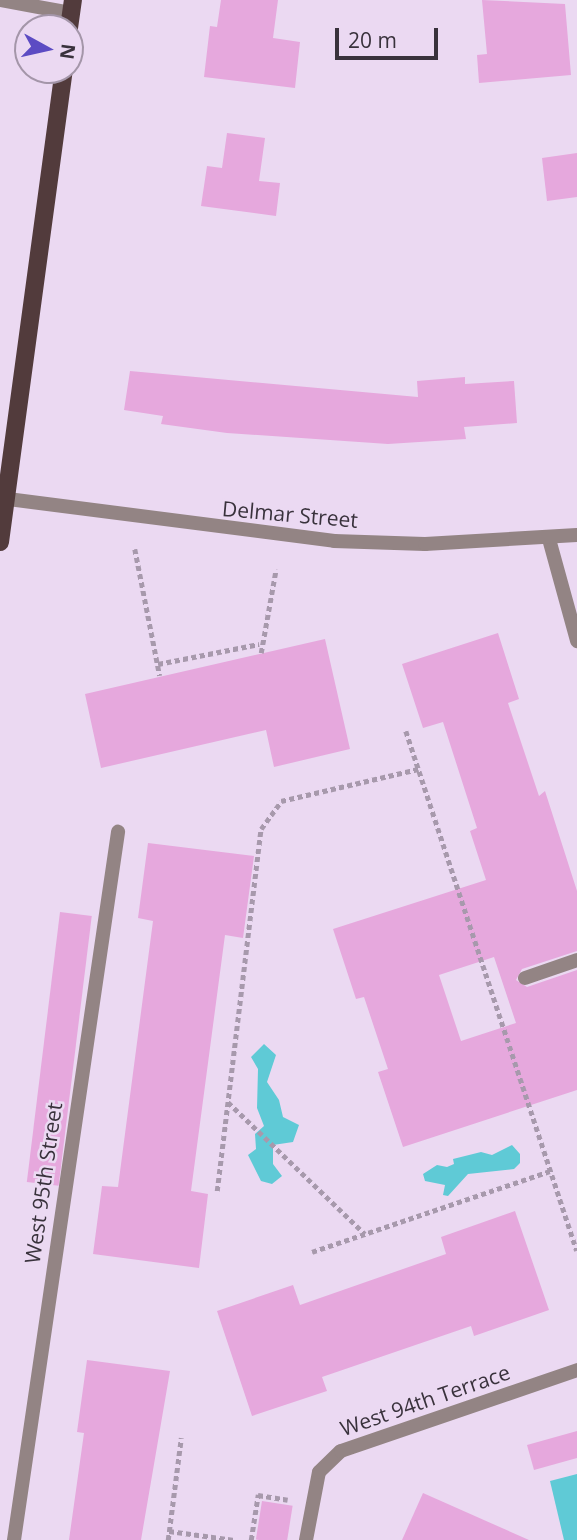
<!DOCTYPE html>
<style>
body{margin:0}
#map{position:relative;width:577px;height:1540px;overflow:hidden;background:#ebd9f2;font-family:"Open Sans",sans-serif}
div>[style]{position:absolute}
.water>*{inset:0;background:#5fcad6}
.building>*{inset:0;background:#e6a8dd;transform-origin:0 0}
.path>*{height:4.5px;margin-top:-2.25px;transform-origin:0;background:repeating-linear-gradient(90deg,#a799ac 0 5px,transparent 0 8.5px)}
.service>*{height:14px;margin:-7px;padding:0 7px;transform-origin:7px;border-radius:7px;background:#938484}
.minor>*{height:14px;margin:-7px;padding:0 7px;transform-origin:7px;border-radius:7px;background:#938484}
.primary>*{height:18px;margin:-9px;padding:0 9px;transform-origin:9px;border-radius:9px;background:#523b3c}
span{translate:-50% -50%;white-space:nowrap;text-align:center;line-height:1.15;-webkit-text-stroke:5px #ebd9f2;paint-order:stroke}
.street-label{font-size:21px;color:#39323c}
.north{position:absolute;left:14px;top:14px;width:70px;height:70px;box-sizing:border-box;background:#ebd9f2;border:2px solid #a496a9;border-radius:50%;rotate:98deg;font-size:19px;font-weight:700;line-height:28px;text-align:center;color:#39323c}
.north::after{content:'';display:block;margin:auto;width:24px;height:32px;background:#5c4bc3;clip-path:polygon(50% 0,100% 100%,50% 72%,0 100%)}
.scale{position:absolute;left:335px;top:28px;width:103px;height:32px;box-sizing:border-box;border:4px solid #39323c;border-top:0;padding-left:9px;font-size:21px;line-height:24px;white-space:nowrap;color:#39323c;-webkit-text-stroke:5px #ebd9f2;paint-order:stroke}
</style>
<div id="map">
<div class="water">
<div style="clip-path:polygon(264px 1044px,276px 1055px,267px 1082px,279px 1100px,283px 1117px,299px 1125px,293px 1142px,273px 1145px,273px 1164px,282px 1176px,272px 1184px,261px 1181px,248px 1155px,256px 1149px,255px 1134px,264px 1126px,257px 1108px,258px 1069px,251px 1057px)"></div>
<div style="clip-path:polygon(512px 1145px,520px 1154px,520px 1163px,514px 1169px,468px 1174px,448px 1196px,443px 1195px,445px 1185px,425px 1181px,423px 1174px,437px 1165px,447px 1167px,454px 1164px,453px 1159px,481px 1152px,492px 1155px)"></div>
<div style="clip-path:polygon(577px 1474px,577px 1540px,564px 1540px,550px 1481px)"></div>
</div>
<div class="building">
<div style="clip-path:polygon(221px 0,278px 0,273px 38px,300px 42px,295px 88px,204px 77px,210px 26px,217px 27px)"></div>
<div style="clip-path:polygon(482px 0,565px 4px,571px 75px,479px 83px,477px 55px,487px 54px)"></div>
<div style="clip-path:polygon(227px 133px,265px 138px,259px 181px,280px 183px,276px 216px,201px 206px,207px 166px,222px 168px)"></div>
<div style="clip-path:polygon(577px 153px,577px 197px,547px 201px,542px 158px)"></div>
<div style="clip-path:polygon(130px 371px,418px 397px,417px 381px,465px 377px,465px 384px,514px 381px,517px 423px,464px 427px,466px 439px,388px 444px,227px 433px,161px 424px,163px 416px,124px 410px)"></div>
<div style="clip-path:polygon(evenodd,498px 633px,519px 699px,508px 703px,539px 796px,545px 791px,577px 891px,577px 951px,522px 969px,516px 980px,527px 987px,577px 970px,577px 1090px,403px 1147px,378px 1072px,388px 1069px,364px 997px,356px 999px,333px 929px,486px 880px,470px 831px,477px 828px,443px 722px,423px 728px,402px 664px,498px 633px,494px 957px,516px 1023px,461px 1041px,439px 975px,494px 957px)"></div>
<div style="clip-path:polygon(325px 639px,350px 749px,274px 767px,266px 730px,101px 768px,85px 694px)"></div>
<div style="clip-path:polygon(148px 843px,254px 856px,243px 938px,225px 935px,191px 1191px,208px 1194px,199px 1268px,93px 1254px,102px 1186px,118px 1187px,153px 921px,138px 918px)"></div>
<div style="left:60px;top:912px;width:32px;height:272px;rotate:7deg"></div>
<div style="clip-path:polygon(515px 1211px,549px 1310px,474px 1336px,471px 1326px,322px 1377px,327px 1391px,252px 1416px,217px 1311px,293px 1285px,300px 1305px,446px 1254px,441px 1237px)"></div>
<div style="clip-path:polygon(87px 1360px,170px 1371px,141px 1540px,69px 1540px,84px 1433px,77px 1432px)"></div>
<div style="clip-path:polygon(577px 1431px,577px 1458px,534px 1470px,527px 1445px)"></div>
<div style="clip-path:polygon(423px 1493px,529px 1540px,402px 1540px)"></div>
<div style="left:262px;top:1501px;width:31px;height:39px;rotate:9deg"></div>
</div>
<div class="path">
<div style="left:135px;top:549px;width:129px;rotate:78.9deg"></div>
<div style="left:261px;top:653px;width:85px;rotate:-79.9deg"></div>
<div style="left:158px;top:664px;width:103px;rotate:-11.2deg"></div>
<div style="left:406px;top:731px;width:547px;rotate:71.8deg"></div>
<div style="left:228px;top:1102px;width:190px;rotate:43.9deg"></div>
<div style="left:217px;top:1191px;width:365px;rotate:-83.1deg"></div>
<div style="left:261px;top:829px;width:34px;rotate:-54deg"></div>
<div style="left:281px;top:801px;width:141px;rotate:-13.1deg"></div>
<div style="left:312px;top:1252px;width:251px;rotate:-18.8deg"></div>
<div style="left:169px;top:1531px;width:66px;rotate:7.9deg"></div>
<div style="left:168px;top:1540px;width:103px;rotate:-82.7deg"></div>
<div style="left:251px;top:1540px;width:46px;rotate:-81.2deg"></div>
<div style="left:258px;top:1495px;width:30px;rotate:9deg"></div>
</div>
<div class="service">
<div style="left:549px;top:539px;width:106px;rotate:74.6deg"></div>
<div style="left:525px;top:978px;width:55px;rotate:-19.1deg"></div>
<div style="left:306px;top:1540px;width:69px;rotate:-79.2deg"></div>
<div style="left:319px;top:1472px;width:30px;rotate:-44deg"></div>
<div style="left:341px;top:1451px;width:250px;rotate:-18.9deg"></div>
</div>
<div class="minor">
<div style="left:0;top:0;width:72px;rotate:10.4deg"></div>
<div style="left:0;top:498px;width:337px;rotate:7.3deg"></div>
<div style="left:334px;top:541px;width:91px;rotate:1.9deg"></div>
<div style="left:425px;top:544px;width:152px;rotate:-3.4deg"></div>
<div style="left:14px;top:1540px;width:716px;rotate:-81.64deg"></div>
</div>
<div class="primary">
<div style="left:69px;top:28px;width:28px;rotate:-82deg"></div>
<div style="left:0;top:542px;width:476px;rotate:-82.3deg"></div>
</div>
<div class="street-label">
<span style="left:290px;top:514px;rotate:5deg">Delmar Street</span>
<span style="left:43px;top:1183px;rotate:-82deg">West 95th Street</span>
<span style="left:425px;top:1400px;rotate:-19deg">West 94th Terrace</span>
</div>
<div class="north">N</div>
<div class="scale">20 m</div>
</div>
